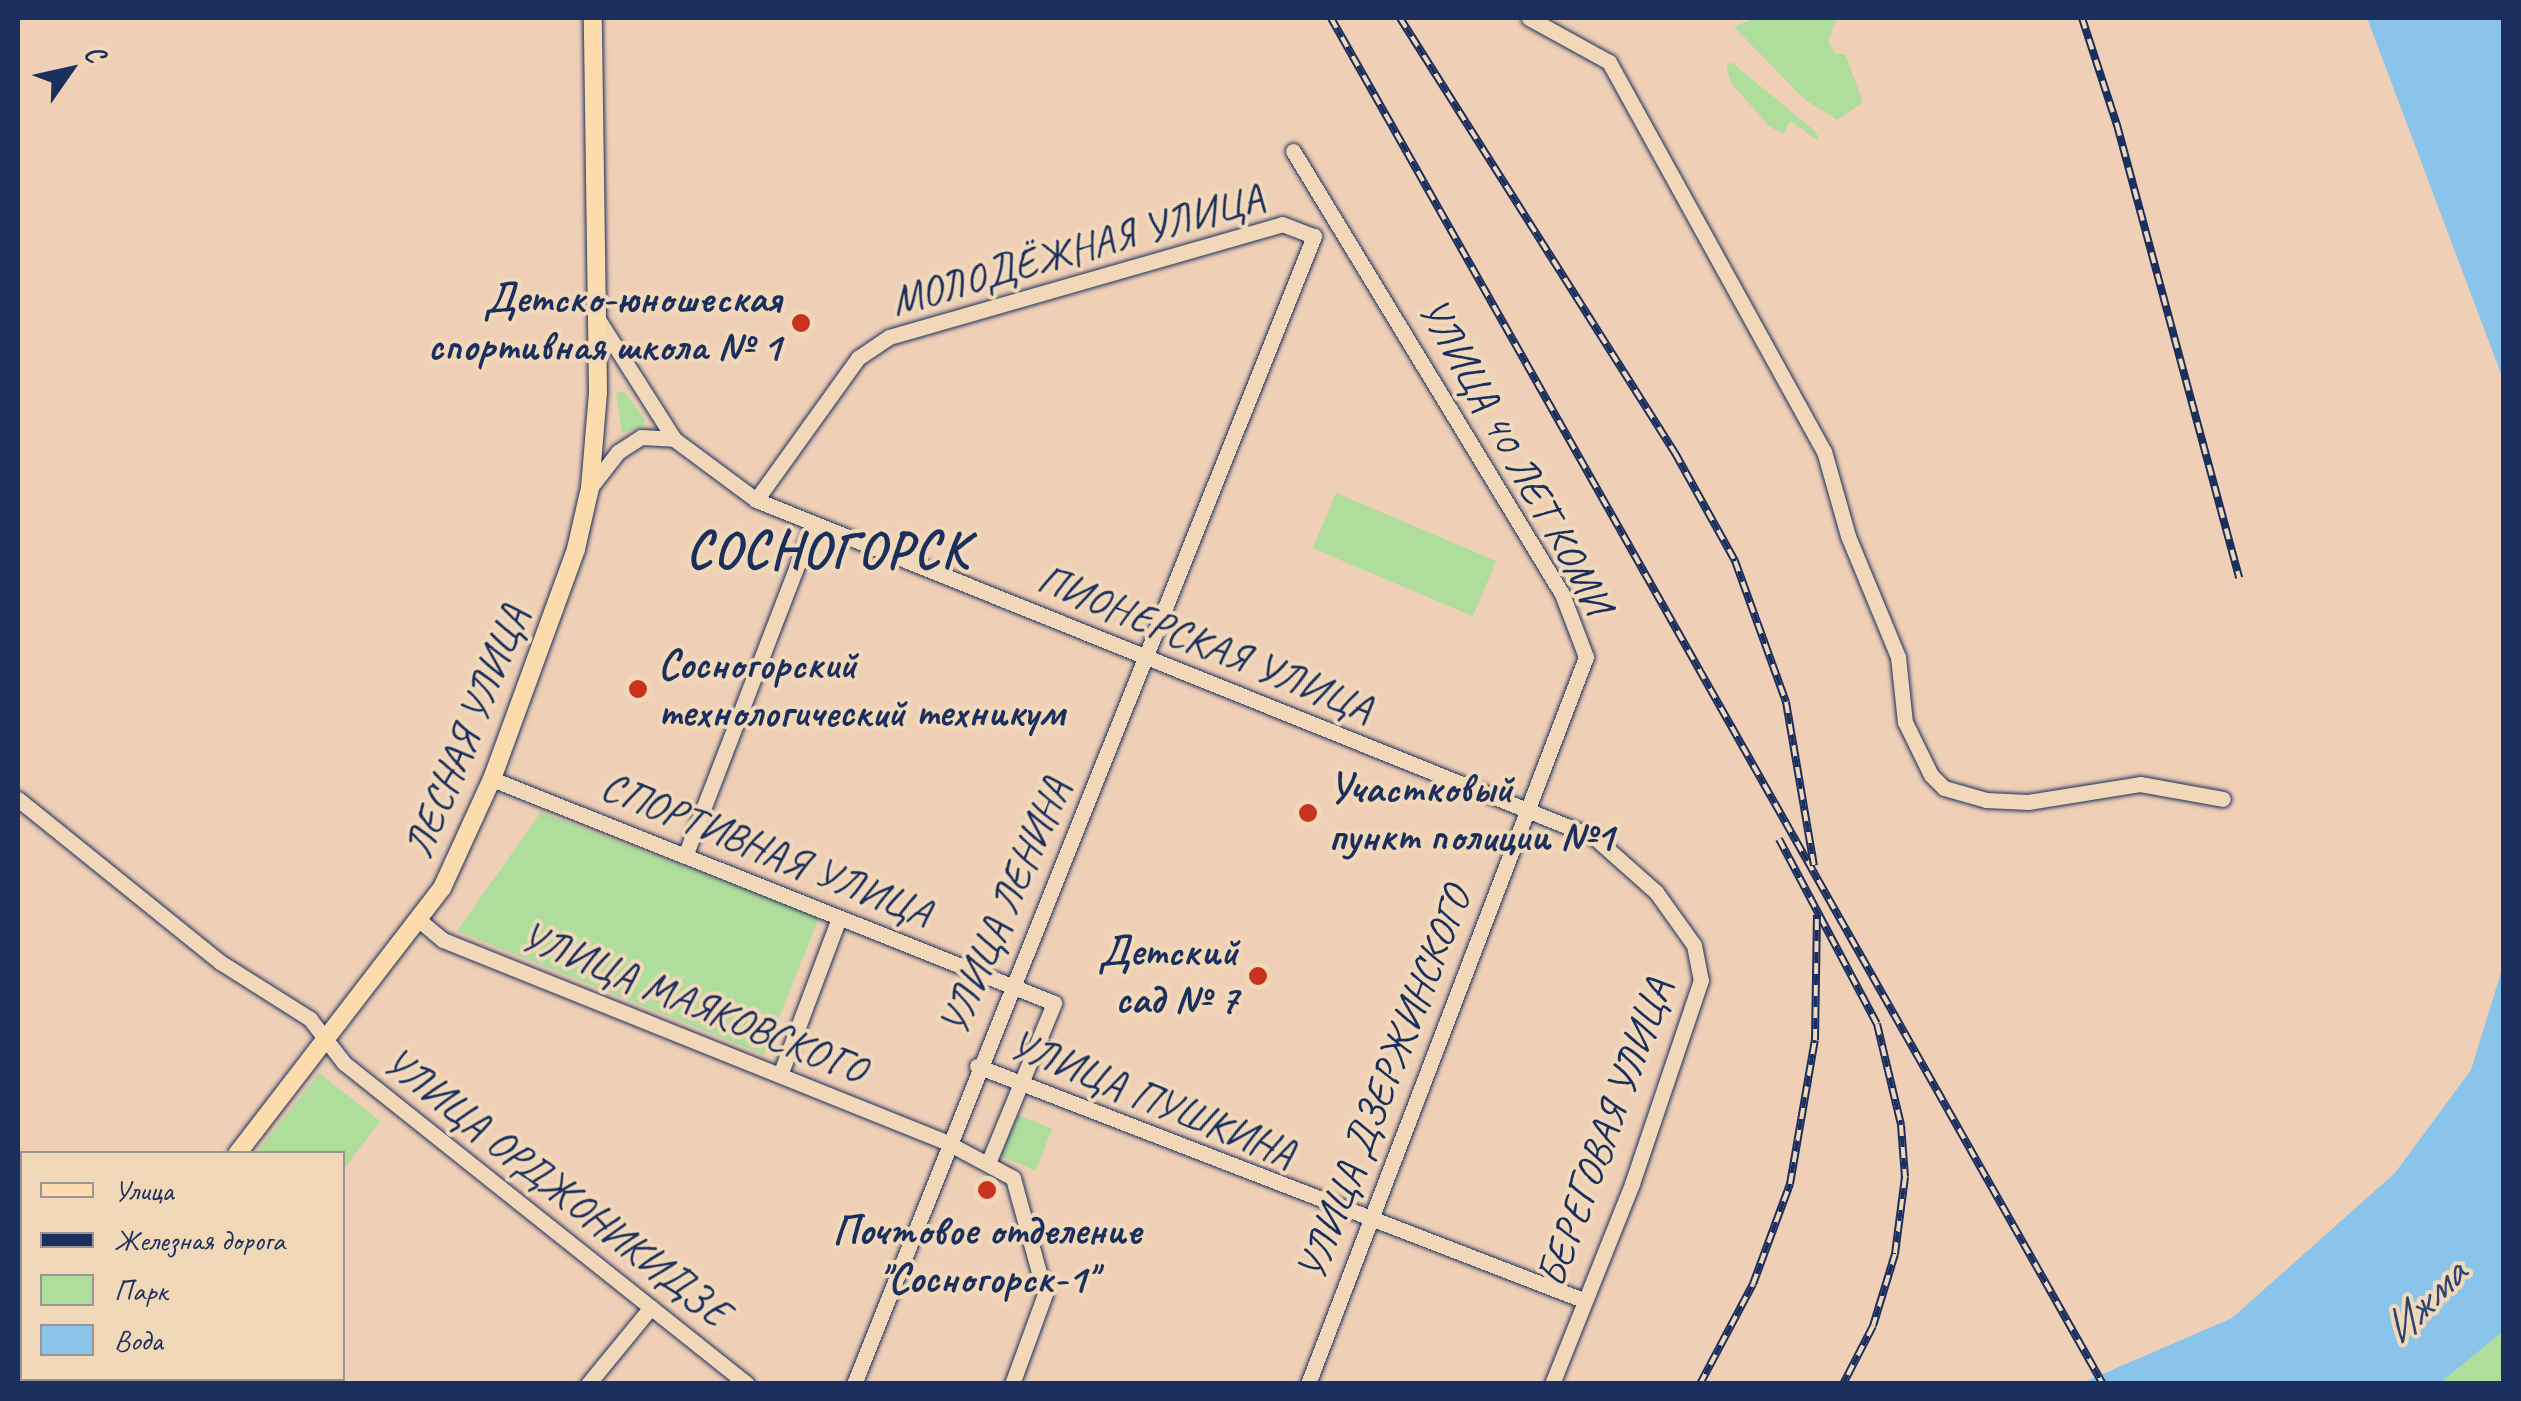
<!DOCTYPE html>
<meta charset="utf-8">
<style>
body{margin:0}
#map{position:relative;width:2521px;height:1401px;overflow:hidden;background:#efcfb6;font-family:Caveat,sans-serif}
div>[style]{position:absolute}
.green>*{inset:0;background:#afdd9c;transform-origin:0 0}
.water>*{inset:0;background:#8bc4ea}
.roads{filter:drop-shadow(0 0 2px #1b2f5e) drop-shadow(0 0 2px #1b2f5e)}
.minor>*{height:15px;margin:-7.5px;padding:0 7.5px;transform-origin:7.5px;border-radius:7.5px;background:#f1d8b9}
.major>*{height:18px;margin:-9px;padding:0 9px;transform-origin:9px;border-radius:9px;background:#fcdcac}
.rail>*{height:8px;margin-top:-4px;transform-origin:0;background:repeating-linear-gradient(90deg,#f1d8b9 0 11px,#1b2f5e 0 22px);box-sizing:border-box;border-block:2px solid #1b2f5e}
.dots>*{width:28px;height:28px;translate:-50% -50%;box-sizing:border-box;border:5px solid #f1d8b9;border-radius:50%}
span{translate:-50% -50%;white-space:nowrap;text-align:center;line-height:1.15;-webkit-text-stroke:8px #f1d8b9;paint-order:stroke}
.street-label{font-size:42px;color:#1b2f5e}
.poi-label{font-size:42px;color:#1b2f5e;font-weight:700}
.right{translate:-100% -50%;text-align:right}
.left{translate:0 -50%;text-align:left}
.water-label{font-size:45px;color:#2c4573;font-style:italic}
.district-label{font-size:52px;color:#1b2f5e;font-weight:700;letter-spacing:2.5px}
.frame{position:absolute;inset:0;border:20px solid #1b2f5e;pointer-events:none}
.legend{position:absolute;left:20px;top:1151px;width:325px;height:230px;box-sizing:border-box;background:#f1d8b9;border:2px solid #9b9495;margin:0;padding:12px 18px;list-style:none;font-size:30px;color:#1b2f5e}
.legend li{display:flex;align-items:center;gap:20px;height:50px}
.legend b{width:50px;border:2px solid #9b9495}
.north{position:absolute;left:20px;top:20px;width:100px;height:100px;-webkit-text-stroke:8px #f1d8b9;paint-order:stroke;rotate:56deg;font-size:28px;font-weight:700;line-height:40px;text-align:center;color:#1b2f5e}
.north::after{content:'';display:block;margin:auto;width:35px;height:45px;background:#1b2f5e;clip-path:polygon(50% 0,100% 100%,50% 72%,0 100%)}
</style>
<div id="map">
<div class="green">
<div style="clip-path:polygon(1754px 18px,1837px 18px,1828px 41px,1835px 54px,1845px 54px,1863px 102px,1837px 120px,1804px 99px,1734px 27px)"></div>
<div style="clip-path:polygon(1731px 62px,1816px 132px,1819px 141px,1790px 121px,1783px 134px,1769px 126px,1731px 83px,1726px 66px)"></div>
<div style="clip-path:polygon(624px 391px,645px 420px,644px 427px,622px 433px,616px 393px)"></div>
<div style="left:1336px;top:493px;width:174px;height:60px;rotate:23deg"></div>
<div style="clip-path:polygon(541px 812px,819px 918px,764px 1055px,457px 931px)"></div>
<div style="clip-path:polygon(319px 1073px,380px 1121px,343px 1170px,342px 1154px,256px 1153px)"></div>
<div style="left:1012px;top:1113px;width:43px;height:45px;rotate:21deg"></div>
<div style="clip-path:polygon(2503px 1331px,2503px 1383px,2440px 1384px,2471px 1354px)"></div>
</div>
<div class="water">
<div style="clip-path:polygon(2367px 18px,2503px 18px,2503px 379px)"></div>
<div style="clip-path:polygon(2503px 966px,2503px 1331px,2440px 1383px,2082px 1383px,2232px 1318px,2395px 1173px,2471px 1070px)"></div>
</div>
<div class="roads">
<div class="minor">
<div style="left:1529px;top:18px;width:91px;rotate:28.8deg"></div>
<div style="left:1609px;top:62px;width:444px;rotate:61.1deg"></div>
<div style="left:1824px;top:451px;width:88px;rotate:74.2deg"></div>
<div style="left:1848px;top:536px;width:131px;rotate:67.5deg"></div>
<div style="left:1898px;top:657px;width:65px;rotate:83.9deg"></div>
<div style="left:1905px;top:722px;width:59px;rotate:63.9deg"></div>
<div style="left:1931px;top:775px;width:18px;rotate:45deg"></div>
<div style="left:1944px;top:788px;width:44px;rotate:15.9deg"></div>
<div style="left:1986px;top:800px;width:42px;rotate:2.7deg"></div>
<div style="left:2028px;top:802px;width:113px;rotate:-9.1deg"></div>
<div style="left:2140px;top:784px;width:84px;rotate:10.2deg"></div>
<div style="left:1293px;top:151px;width:518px;rotate:58.73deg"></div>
<div style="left:1562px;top:594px;width:67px;rotate:69.1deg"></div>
<div style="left:1586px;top:657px;width:778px;rotate:110.93deg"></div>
<div style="left:596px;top:316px;width:146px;rotate:57.6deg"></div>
<div style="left:674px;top:439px;width:102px;rotate:36.6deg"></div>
<div style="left:756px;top:500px;width:903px;rotate:21.91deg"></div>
<div style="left:1594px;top:837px;width:83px;rotate:41.6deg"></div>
<div style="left:1656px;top:892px;width:65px;rotate:54.4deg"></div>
<div style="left:1694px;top:945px;width:36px;rotate:79deg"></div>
<div style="left:1701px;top:980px;width:215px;rotate:108.7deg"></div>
<div style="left:1632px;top:1184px;width:215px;rotate:111.8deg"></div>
<div style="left:590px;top:488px;width:46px;rotate:-52.1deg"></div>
<div style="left:618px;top:452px;width:27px;rotate:-33deg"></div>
<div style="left:641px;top:437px;width:33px;rotate:3deg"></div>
<div style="left:756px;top:500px;width:175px;rotate:-54.3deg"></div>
<div style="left:858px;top:358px;width:37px;rotate:-34deg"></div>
<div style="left:889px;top:337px;width:409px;rotate:-16deg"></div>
<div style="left:1282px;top:224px;width:34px;rotate:21deg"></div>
<div style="left:492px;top:779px;width:605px;rotate:21.73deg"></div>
<div style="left:1054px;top:1003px;width:171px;rotate:112.4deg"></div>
<div style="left:18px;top:799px;width:260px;rotate:38.9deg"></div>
<div style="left:220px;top:962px;width:107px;rotate:32.3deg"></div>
<div style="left:310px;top:1019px;width:56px;rotate:52.3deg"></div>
<div style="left:344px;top:1063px;width:515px;rotate:38.54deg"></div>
<div style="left:685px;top:856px;width:356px;rotate:-68.9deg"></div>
<div style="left:419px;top:920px;width:31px;rotate:40deg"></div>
<div style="left:443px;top:940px;width:542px;rotate:21.88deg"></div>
<div style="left:946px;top:1142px;width:76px;rotate:28.2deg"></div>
<div style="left:1013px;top:1178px;width:120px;rotate:74.6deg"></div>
<div style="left:1045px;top:1294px;width:96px;rotate:110.1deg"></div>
<div style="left:977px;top:1066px;width:650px;rotate:21.11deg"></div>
<div style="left:780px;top:1075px;width:168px;rotate:-69.4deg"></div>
<div style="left:588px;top:1384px;width:99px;rotate:-50.7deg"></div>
<div style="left:854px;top:1384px;width:1237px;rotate:-68.16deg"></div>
</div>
<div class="major">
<div style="left:237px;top:1154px;width:336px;rotate:-52.4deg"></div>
<div style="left:442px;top:888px;width:120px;rotate:-65.4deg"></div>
<div style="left:492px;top:779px;width:245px;rotate:-69.9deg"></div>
<div style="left:576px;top:549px;width:63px;rotate:-77.1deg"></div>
<div style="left:590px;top:488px;width:96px;rotate:-85.2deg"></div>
<div style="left:598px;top:392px;width:374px;rotate:-90.8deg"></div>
<div style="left:56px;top:1384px;width:7px;rotate:-56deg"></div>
</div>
</div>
<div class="rail">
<div style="left:1331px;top:18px;width:1569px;rotate:60.53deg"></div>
<div style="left:1400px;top:18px;width:515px;rotate:57.7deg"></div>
<div style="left:1675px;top:453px;width:124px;rotate:60.9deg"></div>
<div style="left:1735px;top:561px;width:150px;rotate:70.1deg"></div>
<div style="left:1786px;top:702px;width:166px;rotate:80.3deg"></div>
<div style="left:2082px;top:18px;width:113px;rotate:71.9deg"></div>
<div style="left:2117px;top:125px;width:469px;rotate:74.9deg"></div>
<div style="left:1779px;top:839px;width:209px;rotate:62.1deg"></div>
<div style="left:1877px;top:1024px;width:104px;rotate:76.6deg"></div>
<div style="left:1901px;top:1125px;width:52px;rotate:85.6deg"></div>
<div style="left:1905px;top:1177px;width:78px;rotate:97.4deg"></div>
<div style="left:1895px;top:1254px;width:75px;rotate:107deg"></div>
<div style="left:1873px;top:1326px;width:65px;rotate:117.3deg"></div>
<div style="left:1700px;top:1384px;width:113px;rotate:-62.1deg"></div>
<div style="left:1753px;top:1284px;width:107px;rotate:-69.7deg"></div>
<div style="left:1790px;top:1184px;width:146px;rotate:-80.2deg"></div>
<div style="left:1815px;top:1040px;width:125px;rotate:-89.1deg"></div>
</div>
<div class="dots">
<div style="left:801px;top:323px;background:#c8321e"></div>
<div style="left:638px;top:689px;background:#c8321e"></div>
<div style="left:1308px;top:813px;background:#c8321e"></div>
<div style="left:1258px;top:976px;background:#c8321e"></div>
<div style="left:987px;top:1190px;background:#c8321e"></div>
</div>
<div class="street-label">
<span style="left:1077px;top:250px;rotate:-16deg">МОЛОДЁЖНАЯ УЛИЦА</span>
<span style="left:1515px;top:456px;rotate:61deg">УЛИЦА 40 ЛЕТ КОМИ</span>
<span style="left:1205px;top:644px;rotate:22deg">ПИОНЕРСКАЯ УЛИЦА</span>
<span style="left:467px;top:732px;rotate:-68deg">ЛЕСНАЯ УЛИЦА</span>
<span style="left:766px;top:850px;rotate:22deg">СПОРТИВНАЯ УЛИЦА</span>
<span style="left:1005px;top:907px;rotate:-67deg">УЛИЦА ЛЕНИНА</span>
<span style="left:693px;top:1003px;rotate:22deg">УЛИЦА МАЯКОВСКОГО</span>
<span style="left:1384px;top:1084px;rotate:-69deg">УЛИЦА ДЗЕРЖИНСКОГО</span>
<span style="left:1152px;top:1099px;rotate:22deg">УЛИЦА ПУШКИНА</span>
<span style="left:1605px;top:1133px;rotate:-70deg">БЕРЕГОВАЯ УЛИЦА</span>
<span style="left:556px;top:1187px;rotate:38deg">УЛИЦА ОРДЖОНИКИДЗЕ</span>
</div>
<div class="poi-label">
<span class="right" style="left:781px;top:323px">Детско-юношеская<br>спортивная школа № 1</span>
<span class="left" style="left:658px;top:689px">Сосногорский<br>технологический техникум</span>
<span class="left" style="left:1328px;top:813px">Участковый<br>пункт полиции №1</span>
<span class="right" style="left:1238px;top:976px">Детский<br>сад № 7</span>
<span style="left:987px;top:1255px">Почтовое отделение<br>"Сосногорск-1"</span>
</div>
<div class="water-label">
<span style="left:2424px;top:1302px;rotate:-45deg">Ижма</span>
</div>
<div class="district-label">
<span style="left:828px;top:551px">СОСНОГОРСК</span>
</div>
<div class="frame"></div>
<ul class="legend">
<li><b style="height:12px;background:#fcdcac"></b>Улица</li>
<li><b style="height:12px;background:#1b2f5e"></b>Железная дорога</li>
<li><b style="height:28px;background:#afdd9c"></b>Парк</li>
<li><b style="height:28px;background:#8bc4ea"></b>Вода</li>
</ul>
<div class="north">С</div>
</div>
